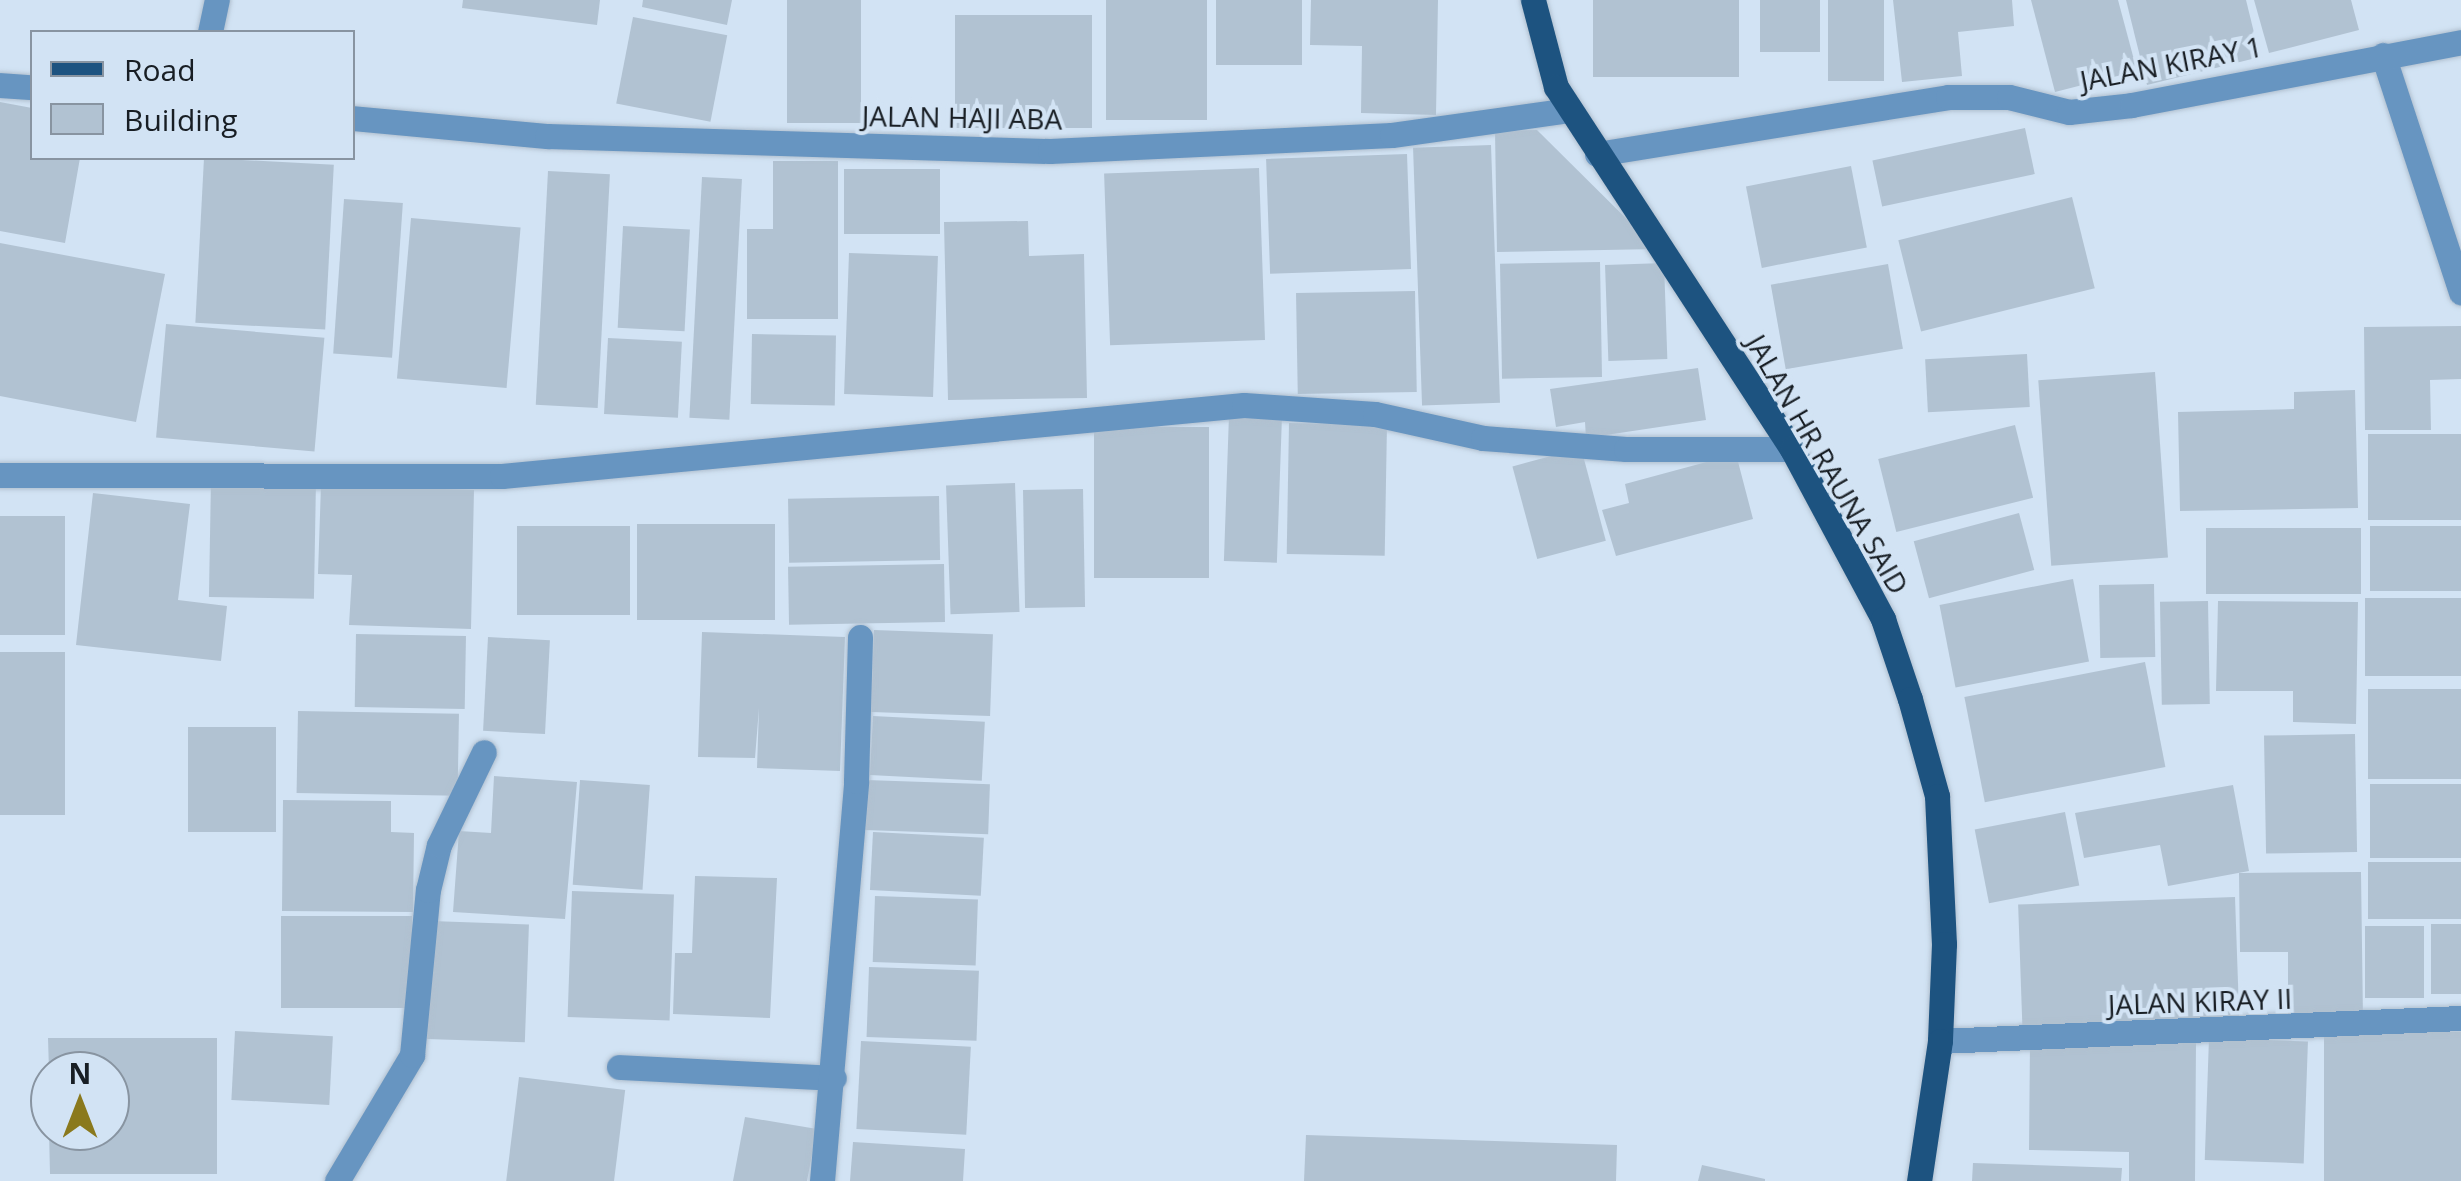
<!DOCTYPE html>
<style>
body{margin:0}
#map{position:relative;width:2461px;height:1181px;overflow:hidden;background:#d2e3f4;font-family:"Open Sans",sans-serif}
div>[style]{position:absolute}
.building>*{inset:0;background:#b1c2d2;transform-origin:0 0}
.roads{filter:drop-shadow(0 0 2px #b1c0cf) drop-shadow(0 0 2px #b1c0cf)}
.minor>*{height:25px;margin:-12.5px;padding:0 12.5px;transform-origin:12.5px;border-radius:12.5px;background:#6795c1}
.major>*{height:25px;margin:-12.5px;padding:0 12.5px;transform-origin:12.5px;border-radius:12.5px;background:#1d5380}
span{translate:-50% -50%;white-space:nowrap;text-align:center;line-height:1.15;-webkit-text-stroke:8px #d2e3f4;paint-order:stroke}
.street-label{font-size:28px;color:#181e24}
.legend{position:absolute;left:30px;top:30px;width:325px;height:130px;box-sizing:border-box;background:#d2e3f4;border:2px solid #8894a1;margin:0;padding:12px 18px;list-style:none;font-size:30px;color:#181e24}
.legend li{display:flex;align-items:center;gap:20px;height:50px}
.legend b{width:50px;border:2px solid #8894a1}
.north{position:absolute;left:30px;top:1051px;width:100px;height:100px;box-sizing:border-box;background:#d2e3f4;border:2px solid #8894a1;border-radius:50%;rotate:0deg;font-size:28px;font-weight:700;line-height:40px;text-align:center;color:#181e24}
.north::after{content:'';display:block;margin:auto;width:35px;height:45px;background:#8a791d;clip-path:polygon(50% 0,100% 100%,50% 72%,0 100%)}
</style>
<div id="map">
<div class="building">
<div style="clip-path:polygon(463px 0,600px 0,597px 25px,462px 8px)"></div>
<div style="clip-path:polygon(643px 0,732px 0,727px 25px,642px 7px)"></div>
<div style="left:787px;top:0;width:74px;height:123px"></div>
<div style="left:1106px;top:0;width:101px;height:120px"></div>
<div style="left:1216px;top:0;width:86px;height:65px"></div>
<div style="clip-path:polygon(1311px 0,1438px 0,1436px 115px,1361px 113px,1362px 46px,1310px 45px)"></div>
<div style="left:1593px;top:0;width:146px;height:77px"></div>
<div style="left:1760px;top:0;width:60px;height:52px"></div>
<div style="left:1828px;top:0;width:56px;height:81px"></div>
<div style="clip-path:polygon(1893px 0,2012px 0,2014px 26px,1958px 32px,1962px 76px,1902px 82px)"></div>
<div style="clip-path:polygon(2031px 0,2118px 0,2137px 71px,2055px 92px)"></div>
<div style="clip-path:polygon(2126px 0,2246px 0,2260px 57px,2147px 85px)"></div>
<div style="clip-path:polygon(2254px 0,2351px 0,2359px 30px,2269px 53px)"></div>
<div style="left:955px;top:15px;width:137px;height:113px"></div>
<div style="left:633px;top:17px;width:96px;height:88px;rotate:11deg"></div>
<div style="clip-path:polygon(0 102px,32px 108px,32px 158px,80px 158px,65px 243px,0 231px)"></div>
<div style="left:2025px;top:128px;width:47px;height:156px;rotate:78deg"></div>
<div style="clip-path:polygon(1537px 130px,1657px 249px,1497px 252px,1495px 131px)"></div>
<div style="left:1491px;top:145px;width:258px;height:78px;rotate:88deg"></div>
<div style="left:1407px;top:154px;width:115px;height:141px;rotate:88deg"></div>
<div style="left:204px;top:158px;width:130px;height:165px;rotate:3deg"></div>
<div style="clip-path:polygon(773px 161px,838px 161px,838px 319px,747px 319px,747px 229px,773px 229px)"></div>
<div style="left:1851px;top:166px;width:83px;height:107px;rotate:79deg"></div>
<div style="left:1259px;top:168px;width:172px;height:155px;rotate:88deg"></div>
<div style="left:844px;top:169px;width:96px;height:65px"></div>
<div style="left:548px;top:171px;width:62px;height:234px;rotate:3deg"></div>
<div style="left:702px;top:177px;width:40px;height:241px;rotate:3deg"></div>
<div style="left:2072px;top:197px;width:94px;height:179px;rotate:76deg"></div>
<div style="left:344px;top:199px;width:59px;height:155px;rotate:4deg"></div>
<div style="left:411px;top:218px;width:110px;height:161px;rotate:5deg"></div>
<div style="clip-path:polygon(1028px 221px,1029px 256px,1084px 254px,1087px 398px,948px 400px,944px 222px)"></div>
<div style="left:623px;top:226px;width:67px;height:102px;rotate:3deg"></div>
<div style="clip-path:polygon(0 243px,165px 274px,136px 422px,0 396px)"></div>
<div style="left:849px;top:253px;width:89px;height:141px;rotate:2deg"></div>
<div style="left:1600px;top:262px;width:115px;height:100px;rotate:89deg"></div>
<div style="left:1664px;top:263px;width:96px;height:59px;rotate:88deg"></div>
<div style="left:1888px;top:264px;width:86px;height:119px;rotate:80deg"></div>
<div style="left:1415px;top:291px;width:101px;height:119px;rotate:89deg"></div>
<div style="left:166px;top:324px;width:159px;height:114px;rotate:5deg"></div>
<div style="clip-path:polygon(2461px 326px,2461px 379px,2430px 380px,2431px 430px,2365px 430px,2364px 327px)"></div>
<div style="left:752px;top:334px;width:84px;height:70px;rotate:1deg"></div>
<div style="left:608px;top:338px;width:74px;height:76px;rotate:3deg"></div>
<div style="left:2027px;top:354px;width:53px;height:102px;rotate:87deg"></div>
<div style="clip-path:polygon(1698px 368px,1706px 420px,1586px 438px,1585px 422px,1556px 427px,1550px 389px)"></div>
<div style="left:2155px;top:372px;width:186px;height:117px;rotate:86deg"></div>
<div style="clip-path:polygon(2355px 390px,2358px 508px,2180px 511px,2178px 412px,2294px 409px,2294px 392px)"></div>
<div style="left:1229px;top:415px;width:53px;height:146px;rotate:2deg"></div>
<div style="left:1289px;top:423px;width:98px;height:131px;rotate:1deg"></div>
<div style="left:2015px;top:425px;width:75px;height:141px;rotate:76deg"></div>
<div style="left:1209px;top:427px;width:151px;height:115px;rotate:90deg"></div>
<div style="left:2461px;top:434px;width:86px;height:93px;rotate:90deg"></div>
<div style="left:1581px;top:448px;width:96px;height:71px;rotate:75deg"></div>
<div style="clip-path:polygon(1736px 454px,1753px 519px,1616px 556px,1602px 510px,1629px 503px,1625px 484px)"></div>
<div style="left:211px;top:479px;width:105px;height:118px;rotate:1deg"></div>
<div style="left:1015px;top:483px;width:129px;height:69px;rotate:88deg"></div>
<div style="clip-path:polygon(321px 485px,474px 490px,471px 629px,349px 625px,352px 575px,318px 574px)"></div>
<div style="left:1083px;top:489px;width:118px;height:60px;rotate:89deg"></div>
<div style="clip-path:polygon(93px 493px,190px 504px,178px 600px,227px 606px,221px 661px,76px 645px)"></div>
<div style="left:939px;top:496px;width:64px;height:151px;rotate:89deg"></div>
<div style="left:2019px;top:513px;width:59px;height:109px;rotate:75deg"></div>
<div style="left:0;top:516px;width:65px;height:119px"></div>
<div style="left:637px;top:524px;width:138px;height:96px"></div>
<div style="left:517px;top:526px;width:113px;height:89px"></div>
<div style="left:2461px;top:526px;width:65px;height:91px;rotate:90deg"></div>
<div style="left:2206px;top:528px;width:155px;height:66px"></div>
<div style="left:944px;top:564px;width:58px;height:156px;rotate:89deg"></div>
<div style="left:2073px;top:579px;width:84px;height:136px;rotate:79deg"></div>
<div style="left:2154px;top:584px;width:73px;height:55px;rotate:89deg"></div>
<div style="left:2461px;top:598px;width:78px;height:96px;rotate:90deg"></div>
<div style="left:2208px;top:601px;width:103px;height:48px;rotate:89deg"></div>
<div style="clip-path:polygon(2218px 601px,2358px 602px,2356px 724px,2293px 722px,2293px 691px,2216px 691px)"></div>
<div style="left:874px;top:630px;width:119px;height:82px;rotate:2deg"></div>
<div style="clip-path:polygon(702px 632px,845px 637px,840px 771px,757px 768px,759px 708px,755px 758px,698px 757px)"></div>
<div style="left:356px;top:634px;width:110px;height:73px;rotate:1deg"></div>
<div style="left:488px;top:637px;width:62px;height:94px;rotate:3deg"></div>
<div style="left:0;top:652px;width:65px;height:163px"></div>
<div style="left:2145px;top:662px;width:107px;height:184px;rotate:79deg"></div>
<div style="left:2461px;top:689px;width:90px;height:93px;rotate:90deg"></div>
<div style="left:298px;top:711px;width:161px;height:82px;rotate:1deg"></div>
<div style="left:873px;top:716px;width:112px;height:59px;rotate:3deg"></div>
<div style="left:188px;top:727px;width:88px;height:105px"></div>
<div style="left:2355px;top:734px;width:118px;height:91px;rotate:89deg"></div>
<div style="clip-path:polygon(494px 776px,577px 782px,565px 919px,453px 912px,459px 831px,491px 833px)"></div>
<div style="left:580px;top:780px;width:70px;height:105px;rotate:4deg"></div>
<div style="left:866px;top:780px;width:124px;height:50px;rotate:2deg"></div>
<div style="left:2461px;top:784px;width:74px;height:91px;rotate:90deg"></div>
<div style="clip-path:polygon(2233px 785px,2249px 871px,2168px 886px,2160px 845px,2084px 858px,2075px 813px)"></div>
<div style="clip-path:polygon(283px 800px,391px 801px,391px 832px,414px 833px,413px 912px,282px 911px)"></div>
<div style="left:2065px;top:812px;width:75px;height:92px;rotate:79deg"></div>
<div style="left:873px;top:832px;width:111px;height:58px;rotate:3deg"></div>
<div style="left:2461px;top:862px;width:57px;height:93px;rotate:90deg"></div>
<div style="clip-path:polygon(2361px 872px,2363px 1019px,2288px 1019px,2288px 952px,2240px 952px,2239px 873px)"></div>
<div style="clip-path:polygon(695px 876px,777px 878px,770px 1018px,673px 1014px,675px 953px,692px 953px)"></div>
<div style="left:572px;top:891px;width:102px;height:126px;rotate:2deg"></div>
<div style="left:875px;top:896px;width:103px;height:66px;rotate:2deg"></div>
<div style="left:2235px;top:897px;width:121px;height:217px;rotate:88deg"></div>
<div style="left:281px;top:916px;width:131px;height:92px"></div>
<div style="left:431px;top:921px;width:98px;height:118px;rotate:2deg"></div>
<div style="left:2431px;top:924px;width:30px;height:70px"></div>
<div style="left:2365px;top:926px;width:59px;height:72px"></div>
<div style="left:869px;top:967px;width:110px;height:70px;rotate:2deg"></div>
<div style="left:235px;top:1031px;width:98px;height:69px;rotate:3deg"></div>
<div style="left:2324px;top:1032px;width:137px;height:149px"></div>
<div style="clip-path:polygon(48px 1038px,217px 1038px,217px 1174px,50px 1174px,49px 1131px,110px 1131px,110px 1071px,49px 1071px)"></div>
<div style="left:2209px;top:1038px;width:99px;height:122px;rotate:2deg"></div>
<div style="left:861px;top:1041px;width:110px;height:88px;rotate:3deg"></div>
<div style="clip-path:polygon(2030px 1041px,2196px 1042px,2195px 1181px,2129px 1181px,2129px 1152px,2029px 1150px)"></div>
<div style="left:519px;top:1077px;width:107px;height:105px;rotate:7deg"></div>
<div style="clip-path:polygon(745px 1117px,817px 1129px,807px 1181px,733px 1181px)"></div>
<div style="clip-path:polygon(1306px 1135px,1617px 1145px,1616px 1181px,1304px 1181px)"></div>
<div style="clip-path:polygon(853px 1142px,965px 1149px,963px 1181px,850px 1181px)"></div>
<div style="clip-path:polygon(1973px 1163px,2122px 1168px,2121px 1181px,1972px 1181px)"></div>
<div style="clip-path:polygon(1702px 1165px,1765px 1179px,1765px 1181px,1698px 1181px)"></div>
</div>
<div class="roads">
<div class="minor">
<div style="left:210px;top:32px;width:33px;rotate:-78deg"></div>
<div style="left:2383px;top:55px;width:250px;rotate:71.8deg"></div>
<div style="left:0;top:85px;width:32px;rotate:4deg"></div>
<div style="left:352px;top:118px;width:196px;rotate:5.3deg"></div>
<div style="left:547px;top:136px;width:503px;rotate:1.71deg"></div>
<div style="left:1050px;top:151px;width:342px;rotate:-2.7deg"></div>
<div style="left:1392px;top:135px;width:180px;rotate:-8deg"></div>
<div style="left:1597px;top:154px;width:356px;rotate:-9.2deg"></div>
<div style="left:1948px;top:97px;width:61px"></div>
<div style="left:2009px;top:97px;width:62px;rotate:14deg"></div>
<div style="left:2069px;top:112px;width:63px;rotate:-6.3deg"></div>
<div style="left:2132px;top:105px;width:335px;rotate:-10.8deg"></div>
<div style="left:0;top:475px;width:502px;rotate:0.11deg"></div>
<div style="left:502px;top:476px;width:745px;rotate:-5.47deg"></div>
<div style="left:1244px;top:405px;width:131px;rotate:3.9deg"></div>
<div style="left:1375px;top:414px;width:111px;rotate:12.5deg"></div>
<div style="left:1483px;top:438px;width:143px;rotate:4.4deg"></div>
<div style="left:1626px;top:449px;width:166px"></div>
<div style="left:1940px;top:1041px;width:522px;rotate:-2.53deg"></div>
<div style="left:619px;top:1067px;width:215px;rotate:2.9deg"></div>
<div style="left:337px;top:1181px;width:147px;rotate:-59.2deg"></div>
<div style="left:412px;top:1055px;width:166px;rotate:-84.5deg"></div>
<div style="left:428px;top:890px;width:46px;rotate:-76.3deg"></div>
<div style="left:439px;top:845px;width:103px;rotate:-64.2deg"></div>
<div style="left:822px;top:1181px;width:401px;rotate:-85.1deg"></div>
<div style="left:856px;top:781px;width:144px;rotate:-88.4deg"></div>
</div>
<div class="major">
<div style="left:1533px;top:0;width:90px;rotate:75.2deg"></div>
<div style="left:1556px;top:87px;width:432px;rotate:56.9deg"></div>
<div style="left:1792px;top:449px;width:193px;rotate:61.8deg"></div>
<div style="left:1883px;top:619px;width:84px;rotate:71.4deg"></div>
<div style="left:1910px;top:699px;width:101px;rotate:74.4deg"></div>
<div style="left:1937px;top:796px;width:148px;rotate:87.3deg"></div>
<div style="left:1944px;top:944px;width:97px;rotate:92.4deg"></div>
<div style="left:1940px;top:1041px;width:142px;rotate:98.5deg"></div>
</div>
</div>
<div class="street-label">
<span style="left:2171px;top:63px;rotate:-11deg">JALAN KIRAY 1</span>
<span style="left:962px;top:117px;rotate:1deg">JALAN HAJI ABA</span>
<span style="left:1828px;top:464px;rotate:60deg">JALAN HR RAUNA SAID</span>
<span style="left:2200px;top:1001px;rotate:-2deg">JALAN KIRAY II</span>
</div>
<ul class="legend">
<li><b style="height:12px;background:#1d5380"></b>Road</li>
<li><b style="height:28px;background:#b1c2d2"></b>Building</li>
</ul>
<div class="north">N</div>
</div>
